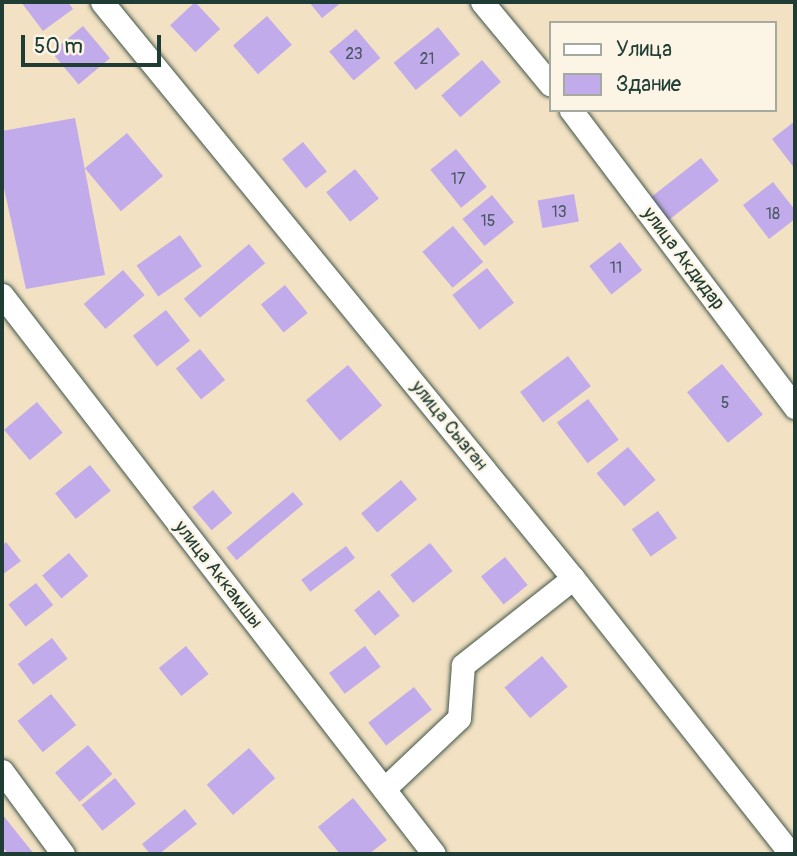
<!DOCTYPE html>
<meta charset="utf-8">
<style>
body{margin:0}
#map{position:relative;width:797px;height:856px;overflow:hidden;background:#f3e1c3;font-family:Pangolin,sans-serif}
div>[style]{position:absolute}
.building>*{inset:0;background:#c2abeb;transform-origin:0 0}
.roads{filter:drop-shadow(0 0 2px #3f5649) drop-shadow(0 0 2px #3f5649)}
.minor>*{height:23px;margin:-11.5px;padding:0 11.5px;transform-origin:11.5px;border-radius:11.5px;background:#fff}
span{translate:-50% -50%;white-space:nowrap;text-align:center;line-height:1.15;-webkit-text-stroke:5px #fcf5e5;paint-order:stroke}
.number-label{font-size:16px;color:#485862}
.number-label span{-webkit-text-stroke-width:0}
.street-label{font-size:19px;color:#1f3d34}
.frame{position:absolute;inset:0;border:4px solid #1f3d34;pointer-events:none}
.legend{position:absolute;left:549px;top:21px;width:228px;height:91px;box-sizing:border-box;background:#fcf5e5;border:2px solid #a4ab9e;margin:0;padding:9px 12px;list-style:none;font-size:21px;color:#1f3d34}
.legend li{display:flex;align-items:center;gap:14px;height:35px}
.legend b{width:35px;border:2px solid #a4ab9e}
.scale{position:absolute;left:21px;top:35px;width:140px;height:32px;box-sizing:border-box;border:4px solid #1f3d34;border-top:0;padding-left:9px;font-size:21px;line-height:24px;white-space:nowrap;color:#1f3d34;-webkit-text-stroke:5px #fcf5e5;paint-order:stroke}
</style>
<div id="map">
<div class="building">
<div style="clip-path:polygon(21px 2px,68px 2px,73px 9px,43px 31px)"></div>
<div style="left:195px;top:2px;width:37px;height:34px;rotate:47deg"></div>
<div style="clip-path:polygon(309px 2px,342px 2px,322px 18px)"></div>
<div style="left:267px;top:16px;width:38px;height:45px;rotate:49deg"></div>
<div style="left:83px;top:26px;width:42px;height:41px;rotate:50deg"></div>
<div style="left:438px;top:27px;width:35px;height:57px;rotate:51deg"></div>
<div style="left:356px;top:29px;width:38px;height:35px;rotate:50deg"></div>
<div style="left:482px;top:60px;width:29px;height:54px;rotate:49deg"></div>
<div style="clip-path:polygon(75px 118px,105px 275px,26px 289px,2px 179px,2px 131px)"></div>
<div style="clip-path:polygon(795px 121px,795px 169px,772px 139px)"></div>
<div style="left:127px;top:133px;width:56px;height:55px;rotate:50deg"></div>
<div style="left:303px;top:142px;width:38px;height:27px;rotate:51deg"></div>
<div style="left:456px;top:149px;width:49px;height:33px;rotate:51deg"></div>
<div style="left:701px;top:158px;width:29px;height:66px;rotate:52deg"></div>
<div style="left:355px;top:169px;width:38px;height:37px;rotate:51deg"></div>
<div style="clip-path:polygon(773px 182px,795px 210px,795px 219px,769px 239px,743px 205px)"></div>
<div style="left:574px;top:194px;width:28px;height:37px;rotate:80deg"></div>
<div style="left:492px;top:195px;width:35px;height:38px;rotate:51deg"></div>
<div style="left:453px;top:226px;width:47px;height:40px;rotate:50deg"></div>
<div style="left:180px;top:235px;width:38px;height:53px;rotate:55deg"></div>
<div style="left:620px;top:242px;width:36px;height:39px;rotate:52deg"></div>
<div style="left:249px;top:244px;width:25px;height:85px;rotate:50deg"></div>
<div style="left:487px;top:268px;width:44px;height:44px;rotate:52deg"></div>
<div style="left:123px;top:270px;width:33px;height:52px;rotate:49deg"></div>
<div style="left:285px;top:285px;width:36px;height:31px;rotate:51deg"></div>
<div style="left:166px;top:310px;width:39px;height:42px;rotate:52deg"></div>
<div style="left:200px;top:349px;width:40px;height:31px;rotate:51deg"></div>
<div style="left:568px;top:356px;width:38px;height:60px;rotate:53deg"></div>
<div style="left:722px;top:364px;width:65px;height:45px;rotate:51deg"></div>
<div style="left:348px;top:365px;width:53px;height:55px;rotate:50deg"></div>
<div style="left:588px;top:399px;width:51px;height:39px;rotate:53deg"></div>
<div style="left:37px;top:402px;width:40px;height:43px;rotate:50deg"></div>
<div style="left:628px;top:447px;width:43px;height:41px;rotate:50deg"></div>
<div style="left:90px;top:465px;width:33px;height:45px;rotate:51deg"></div>
<div style="left:401px;top:480px;width:25px;height:52px;rotate:50deg"></div>
<div style="left:213px;top:490px;width:30px;height:27px;rotate:50deg"></div>
<div style="left:293px;top:492px;width:16px;height:87px;rotate:50deg"></div>
<div style="left:658px;top:511px;width:33px;height:32px;rotate:55deg"></div>
<div style="clip-path:polygon(6px 542px,21px 561px,2px 575px,2px 546px)"></div>
<div style="left:430px;top:543px;width:36px;height:51px;rotate:51deg"></div>
<div style="left:346px;top:546px;width:15px;height:56px;rotate:53deg"></div>
<div style="left:69px;top:553px;width:30px;height:35px;rotate:50deg"></div>
<div style="left:505px;top:557px;width:36px;height:31px;rotate:51deg"></div>
<div style="left:36px;top:583px;width:28px;height:35px;rotate:52deg"></div>
<div style="left:379px;top:590px;width:33px;height:32px;rotate:51deg"></div>
<div style="left:52px;top:638px;width:26px;height:43px;rotate:53deg"></div>
<div style="left:186px;top:646px;width:36px;height:35px;rotate:51deg"></div>
<div style="left:365px;top:646px;width:26px;height:45px;rotate:53deg"></div>
<div style="left:542px;top:656px;width:40px;height:49px;rotate:50deg"></div>
<div style="left:414px;top:687px;width:29px;height:58px;rotate:52deg"></div>
<div style="left:51px;top:694px;width:40px;height:43px;rotate:51deg"></div>
<div style="left:88px;top:745px;width:38px;height:43px;rotate:50deg"></div>
<div style="left:249px;top:748px;width:40px;height:56px;rotate:49deg"></div>
<div style="left:115px;top:778px;width:33px;height:43px;rotate:51deg"></div>
<div style="clip-path:polygon(353px 798px,387px 840px,369px 854px,340px 854px,318px 827px)"></div>
<div style="clip-path:polygon(185px 809px,197px 824px,159px 854px,150px 854px,142px 844px)"></div>
<div style="clip-path:polygon(2px 814px,34px 854px,8px 854px,2px 846px)"></div>
</div>
<div class="roads">
<div class="minor">
<div style="left:102px;top:2px;width:744px;rotate:50.73deg"></div>
<div style="left:573px;top:578px;width:352px;rotate:51.7deg"></div>
<div style="left:482px;top:2px;width:107px;rotate:50.3deg"></div>
<div style="left:571px;top:110px;width:372px;rotate:53deg"></div>
<div style="left:2px;top:295px;width:706px;rotate:52.3deg"></div>
<div style="left:2px;top:771px;width:103px;rotate:53.7deg"></div>
<div style="left:384px;top:789px;width:103px;rotate:-43.4deg"></div>
<div style="left:459px;top:718px;width:53px;rotate:-85.7deg"></div>
<div style="left:463px;top:665px;width:140px;rotate:-38.3deg"></div>
</div>
</div>
<div class="number-label">
<span style="left:354px;top:54px">23</span>
<span style="left:427px;top:59px">21</span>
<span style="left:458px;top:179px">17</span>
<span style="left:559px;top:212px">13</span>
<span style="left:773px;top:214px">18</span>
<span style="left:488px;top:221px">15</span>
<span style="left:616px;top:268px">11</span>
<span style="left:725px;top:403px">5</span>
</div>
<div class="street-label">
<span style="left:683px;top:259px;rotate:53deg">улица Акдидар</span>
<span style="left:449px;top:426px;rotate:51deg">улица Сызган</span>
<span style="left:218px;top:575px;rotate:52deg">улица Аккамшы</span>
</div>
<div class="frame"></div>
<ul class="legend">
<li><b style="height:9px;background:#fff"></b>Улица</li>
<li><b style="height:19px;background:#c2abeb"></b>Здание</li>
</ul>
<div class="scale">50 m</div>
</div>
